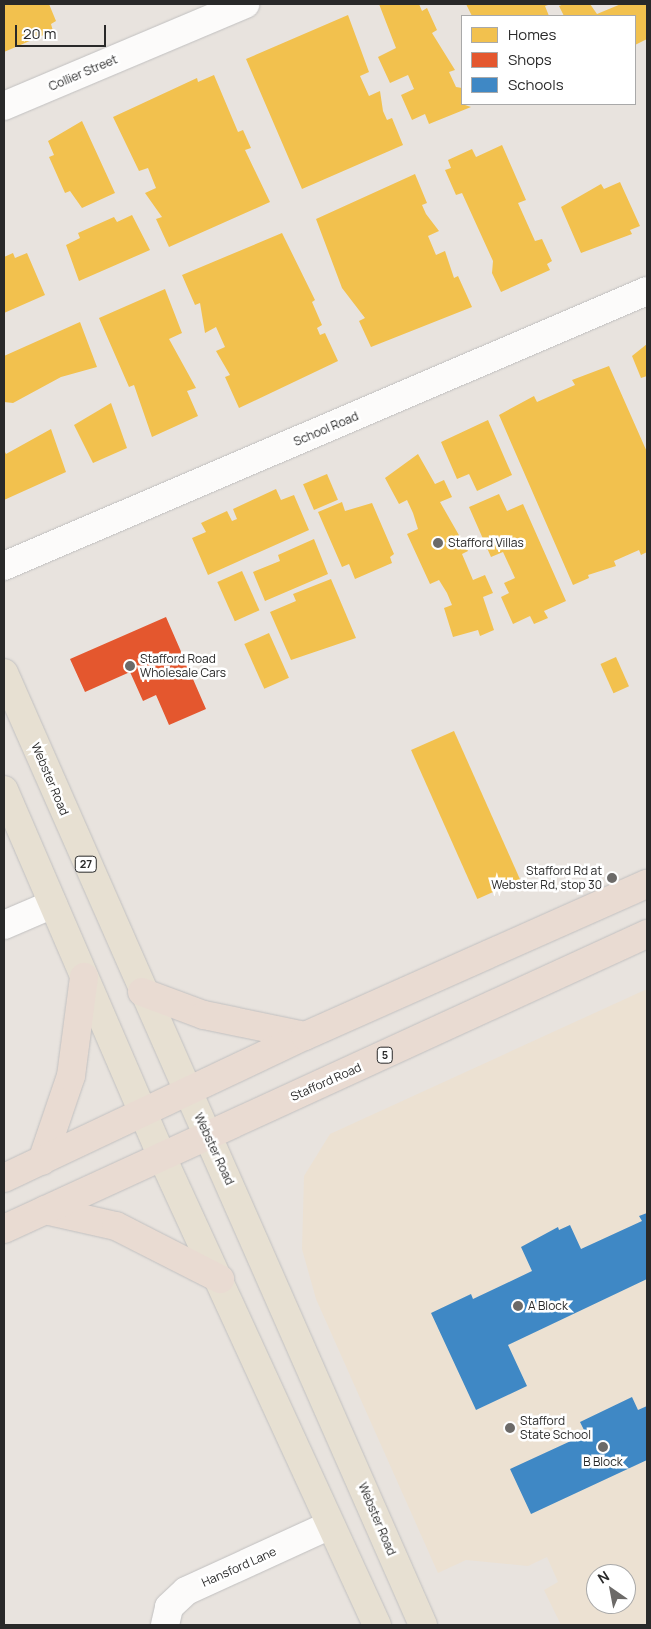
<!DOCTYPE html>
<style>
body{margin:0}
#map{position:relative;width:651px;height:1629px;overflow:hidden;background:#e8e3de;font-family:Manrope,sans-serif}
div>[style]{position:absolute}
.education>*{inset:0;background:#ece1d2}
.homes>*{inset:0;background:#f2c14e;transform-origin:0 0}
.shops>*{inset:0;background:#e4572e}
.schools>*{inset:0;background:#3f88c5}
.roads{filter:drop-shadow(0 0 1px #c1c0c0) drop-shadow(0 0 1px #c1c0c0)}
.minor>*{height:28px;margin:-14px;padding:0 14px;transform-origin:14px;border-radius:14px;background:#fcfbfa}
.major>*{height:28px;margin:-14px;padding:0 14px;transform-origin:14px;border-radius:14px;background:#e7e0d2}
.highway>*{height:28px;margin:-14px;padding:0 14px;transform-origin:14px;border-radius:14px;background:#e9dbd2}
.dots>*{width:14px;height:14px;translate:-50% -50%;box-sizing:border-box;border:2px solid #fff;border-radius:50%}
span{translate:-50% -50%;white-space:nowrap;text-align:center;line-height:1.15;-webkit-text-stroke:5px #fff;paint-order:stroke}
.shield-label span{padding:1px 4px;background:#fff;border:1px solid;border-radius:4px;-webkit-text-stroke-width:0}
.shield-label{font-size:11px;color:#292929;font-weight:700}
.street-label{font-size:12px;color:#292929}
.poi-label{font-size:12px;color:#292929}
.left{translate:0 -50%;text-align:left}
.right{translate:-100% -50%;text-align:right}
.frame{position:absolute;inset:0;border:5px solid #292929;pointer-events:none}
.legend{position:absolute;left:461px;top:15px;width:175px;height:90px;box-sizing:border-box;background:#fff;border:1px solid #a9a9a9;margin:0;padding:6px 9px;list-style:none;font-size:15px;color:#292929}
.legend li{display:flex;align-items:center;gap:10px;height:25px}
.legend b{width:25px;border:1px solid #a9a9a9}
.north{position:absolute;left:586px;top:1564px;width:50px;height:50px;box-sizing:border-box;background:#fff;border:1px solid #a9a9a9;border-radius:50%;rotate:327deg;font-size:14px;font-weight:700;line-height:20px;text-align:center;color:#292929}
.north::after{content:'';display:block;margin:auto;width:18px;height:22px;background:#6c6a68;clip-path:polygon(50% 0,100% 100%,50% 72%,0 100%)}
.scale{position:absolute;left:15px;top:25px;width:91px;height:22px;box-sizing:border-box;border:2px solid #292929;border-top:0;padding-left:6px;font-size:15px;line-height:18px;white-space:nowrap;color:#292929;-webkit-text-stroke:4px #fff;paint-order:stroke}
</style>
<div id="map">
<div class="education">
<div style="clip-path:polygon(evenodd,647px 989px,647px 1625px,561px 1625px,544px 1590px,558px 1582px,547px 1557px,528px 1566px,466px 1560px,438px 1573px,316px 1299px,302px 1249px,304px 1176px,330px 1134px,647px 989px,596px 1574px,626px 1574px,626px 1604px,596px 1604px,596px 1574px)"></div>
</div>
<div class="homes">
<div style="clip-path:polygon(4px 4px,49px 4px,56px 21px,51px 24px,53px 31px,4px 52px)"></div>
<div style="clip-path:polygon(379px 4px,419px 4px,422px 11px,427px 8px,437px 30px,432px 33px,455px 70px,449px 72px,456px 87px,462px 88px,462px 104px,471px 107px,429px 124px,425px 114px,412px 120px,401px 95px,414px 89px,408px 75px,390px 83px,378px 57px,396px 48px)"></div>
<div style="clip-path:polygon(466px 4px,551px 4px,545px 6px,549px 16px,472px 16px)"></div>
<div style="clip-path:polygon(564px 4px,590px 4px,597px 14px,621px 4px,647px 4px,647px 39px,635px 45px,635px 16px,564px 16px,559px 6px)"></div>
<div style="clip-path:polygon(348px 15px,369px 72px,360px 76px,369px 96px,380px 91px,383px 111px,387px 120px,392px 118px,403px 145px,302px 189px,246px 59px)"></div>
<div style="clip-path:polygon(214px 75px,238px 132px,243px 130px,251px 148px,245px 150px,270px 202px,169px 247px,156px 219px,162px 217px,145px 193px,156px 188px,148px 168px,139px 171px,113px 117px,197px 78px,198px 82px)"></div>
<div style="clip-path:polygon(82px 121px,115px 193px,82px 208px,70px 191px,65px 193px,49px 157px,54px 155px,48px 141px)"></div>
<div style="clip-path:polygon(502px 145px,526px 200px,518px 203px,535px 241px,542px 239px,552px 261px,547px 264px,550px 270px,501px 292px,492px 273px,493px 261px,462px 193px,456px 195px,445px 170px,451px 168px,448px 160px,472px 149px,476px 157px)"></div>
<div style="clip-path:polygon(415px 174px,427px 203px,422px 205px,426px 214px,439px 231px,428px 236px,436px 255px,445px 251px,454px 278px,458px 276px,472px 307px,371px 347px,359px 321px,365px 318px,342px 288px,316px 219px)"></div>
<div style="clip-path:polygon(620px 182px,640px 226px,630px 230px,632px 234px,581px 253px,561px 207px,601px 184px,604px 189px)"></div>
<div style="clip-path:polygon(132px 215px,150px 250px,79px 281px,66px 245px,80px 238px,78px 233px,114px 217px,117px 222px)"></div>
<div style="clip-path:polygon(282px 233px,315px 300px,312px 302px,322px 325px,317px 328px,320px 335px,325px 333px,338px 361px,239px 408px,225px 377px,230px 375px,216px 351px,225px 347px,216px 327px,205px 333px,200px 303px,195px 305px,182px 275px)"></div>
<div style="clip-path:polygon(13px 253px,15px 258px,27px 253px,45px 295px,4px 313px,4px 257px)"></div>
<div style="clip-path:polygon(165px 289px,182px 333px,169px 339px,196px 388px,187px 391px,198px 416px,152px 437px,134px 385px,129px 387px,99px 318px)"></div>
<div style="clip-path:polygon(80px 322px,97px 367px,61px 377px,13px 403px,4px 402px,4px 356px)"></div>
<div style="clip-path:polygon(647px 344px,647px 376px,641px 378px,632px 356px)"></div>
<div style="clip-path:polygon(609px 366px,647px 452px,647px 552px,641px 555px,639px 550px,614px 561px,616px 566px,588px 575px,589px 578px,573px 585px,499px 415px,534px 396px,537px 402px,575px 385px,572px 380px)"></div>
<div style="clip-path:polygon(111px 403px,127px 448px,93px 463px,74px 425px)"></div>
<div style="clip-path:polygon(488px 420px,512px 475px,477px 491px,469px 474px,457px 479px,441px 442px)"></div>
<div style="clip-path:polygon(51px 429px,66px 472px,4px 500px,4px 450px,6px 454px)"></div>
<div style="clip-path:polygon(418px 454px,435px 484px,444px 480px,452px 497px,440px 502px,468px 551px,462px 554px,473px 580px,485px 575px,493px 593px,483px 597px,494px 630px,480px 636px,478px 630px,453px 637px,444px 608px,452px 605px,447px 593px,439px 580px,430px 584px,407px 534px,418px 529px,413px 513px,407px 500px,399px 504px,385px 478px)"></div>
<div style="left:327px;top:474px;width:28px;height:26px;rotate:67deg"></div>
<div style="clip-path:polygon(276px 489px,281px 500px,294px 495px,309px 530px,208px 575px,192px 538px,206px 532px,201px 523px,227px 511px,232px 521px,237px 519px,233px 509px)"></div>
<div style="clip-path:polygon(499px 494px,507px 511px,523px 504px,566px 601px,544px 611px,548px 618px,534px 624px,530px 616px,513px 624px,501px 597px,509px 593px,504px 583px,515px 578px,503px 552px,491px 557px,469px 507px)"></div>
<div style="clip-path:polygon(342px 502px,345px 511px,372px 503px,394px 554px,390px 557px,392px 563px,355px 579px,349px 564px,342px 567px,318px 512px)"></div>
<div style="clip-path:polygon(314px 539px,328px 574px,265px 601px,253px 572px,280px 561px,278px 555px)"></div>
<div style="left:242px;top:571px;width:43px;height:27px;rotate:66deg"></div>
<div style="clip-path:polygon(331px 579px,356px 638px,291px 660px,270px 612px,296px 601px,293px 594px)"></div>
<div style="left:269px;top:633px;width:49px;height:27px;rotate:66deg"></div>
<div style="left:616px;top:657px;width:32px;height:17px;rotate:66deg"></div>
<div style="left:454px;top:731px;width:163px;height:47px;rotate:66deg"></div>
</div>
<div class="shops">
<div style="clip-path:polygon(166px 617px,206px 709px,169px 725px,156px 695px,143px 701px,130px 672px,85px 692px,70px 659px)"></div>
</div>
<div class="schools">
<div style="clip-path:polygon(647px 1213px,647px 1279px,508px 1345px,527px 1386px,476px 1410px,431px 1313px,471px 1294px,473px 1299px,532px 1271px,521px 1247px,558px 1227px,559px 1230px,570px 1225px,581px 1249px,642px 1221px,639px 1216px)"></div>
<div style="clip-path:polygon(632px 1397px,638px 1410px,647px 1406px,647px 1460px,531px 1514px,510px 1469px,586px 1434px,580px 1422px)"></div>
</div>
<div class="roads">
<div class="minor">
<div style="left:4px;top:106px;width:262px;rotate:-22.9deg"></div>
<div style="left:4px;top:566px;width:699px;rotate:-23.16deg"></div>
<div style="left:4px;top:925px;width:53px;rotate:-23.2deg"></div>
<div style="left:165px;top:1625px;width:18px;rotate:-77deg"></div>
<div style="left:169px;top:1607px;width:23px;rotate:-43deg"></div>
<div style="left:186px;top:1591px;width:158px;rotate:-24.6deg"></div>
</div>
<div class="major">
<div style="left:4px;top:673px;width:1040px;rotate:66.24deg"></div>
<div style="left:4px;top:790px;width:400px;rotate:66.7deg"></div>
<div style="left:162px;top:1157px;width:515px;rotate:65.33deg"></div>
</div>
<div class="highway">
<div style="left:142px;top:992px;width:66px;rotate:20.4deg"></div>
<div style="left:204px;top:1015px;width:103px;rotate:11.7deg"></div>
<div style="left:42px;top:1161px;width:90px;rotate:-71.2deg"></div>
<div style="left:71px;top:1076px;width:100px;rotate:-82.5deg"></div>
<div style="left:4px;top:1178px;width:333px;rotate:-25.3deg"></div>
<div style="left:305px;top:1036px;width:374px;rotate:-24deg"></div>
<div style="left:45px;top:1210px;width:73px;rotate:12.7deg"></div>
<div style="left:116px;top:1226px;width:117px;rotate:27deg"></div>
<div style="left:4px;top:1229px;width:707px;rotate:-24.65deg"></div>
</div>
</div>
<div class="dots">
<div style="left:438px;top:543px;background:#6c6a68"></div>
<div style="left:130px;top:666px;background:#6c6a68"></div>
<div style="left:612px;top:878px;background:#6c6a68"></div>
<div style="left:518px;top:1306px;background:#6c6a68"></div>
<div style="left:510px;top:1428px;background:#6c6a68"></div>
<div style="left:603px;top:1447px;background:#6c6a68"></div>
</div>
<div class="shield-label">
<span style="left:86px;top:864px">27</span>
<span style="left:385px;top:1055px">5</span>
</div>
<div class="street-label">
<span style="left:83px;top:73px;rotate:-23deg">Collier Street</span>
<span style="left:326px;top:429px;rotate:-23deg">School Road</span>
<span style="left:50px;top:779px;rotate:67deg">Webster Road</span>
<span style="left:326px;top:1082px;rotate:-24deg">Stafford Road</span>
<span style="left:214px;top:1149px;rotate:65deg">Webster Road</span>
<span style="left:377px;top:1519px;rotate:67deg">Webster Road</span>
<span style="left:239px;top:1567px;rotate:-24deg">Hansford Lane</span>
</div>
<div class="poi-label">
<span class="left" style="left:448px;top:543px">Stafford Villas</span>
<span class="left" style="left:140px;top:666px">Stafford Road<br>Wholesale Cars</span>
<span class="right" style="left:602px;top:878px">Stafford Rd at<br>Webster Rd, stop 30</span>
<span class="left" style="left:528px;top:1306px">A Block</span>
<span class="left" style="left:520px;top:1428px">Stafford<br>State School</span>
<span style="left:603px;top:1462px">B Block</span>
</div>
<div class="frame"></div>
<ul class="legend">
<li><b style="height:14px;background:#f2c14e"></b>Homes</li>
<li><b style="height:14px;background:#e4572e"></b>Shops</li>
<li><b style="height:14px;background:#3f88c5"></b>Schools</li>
</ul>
<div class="north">N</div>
<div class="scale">20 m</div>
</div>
